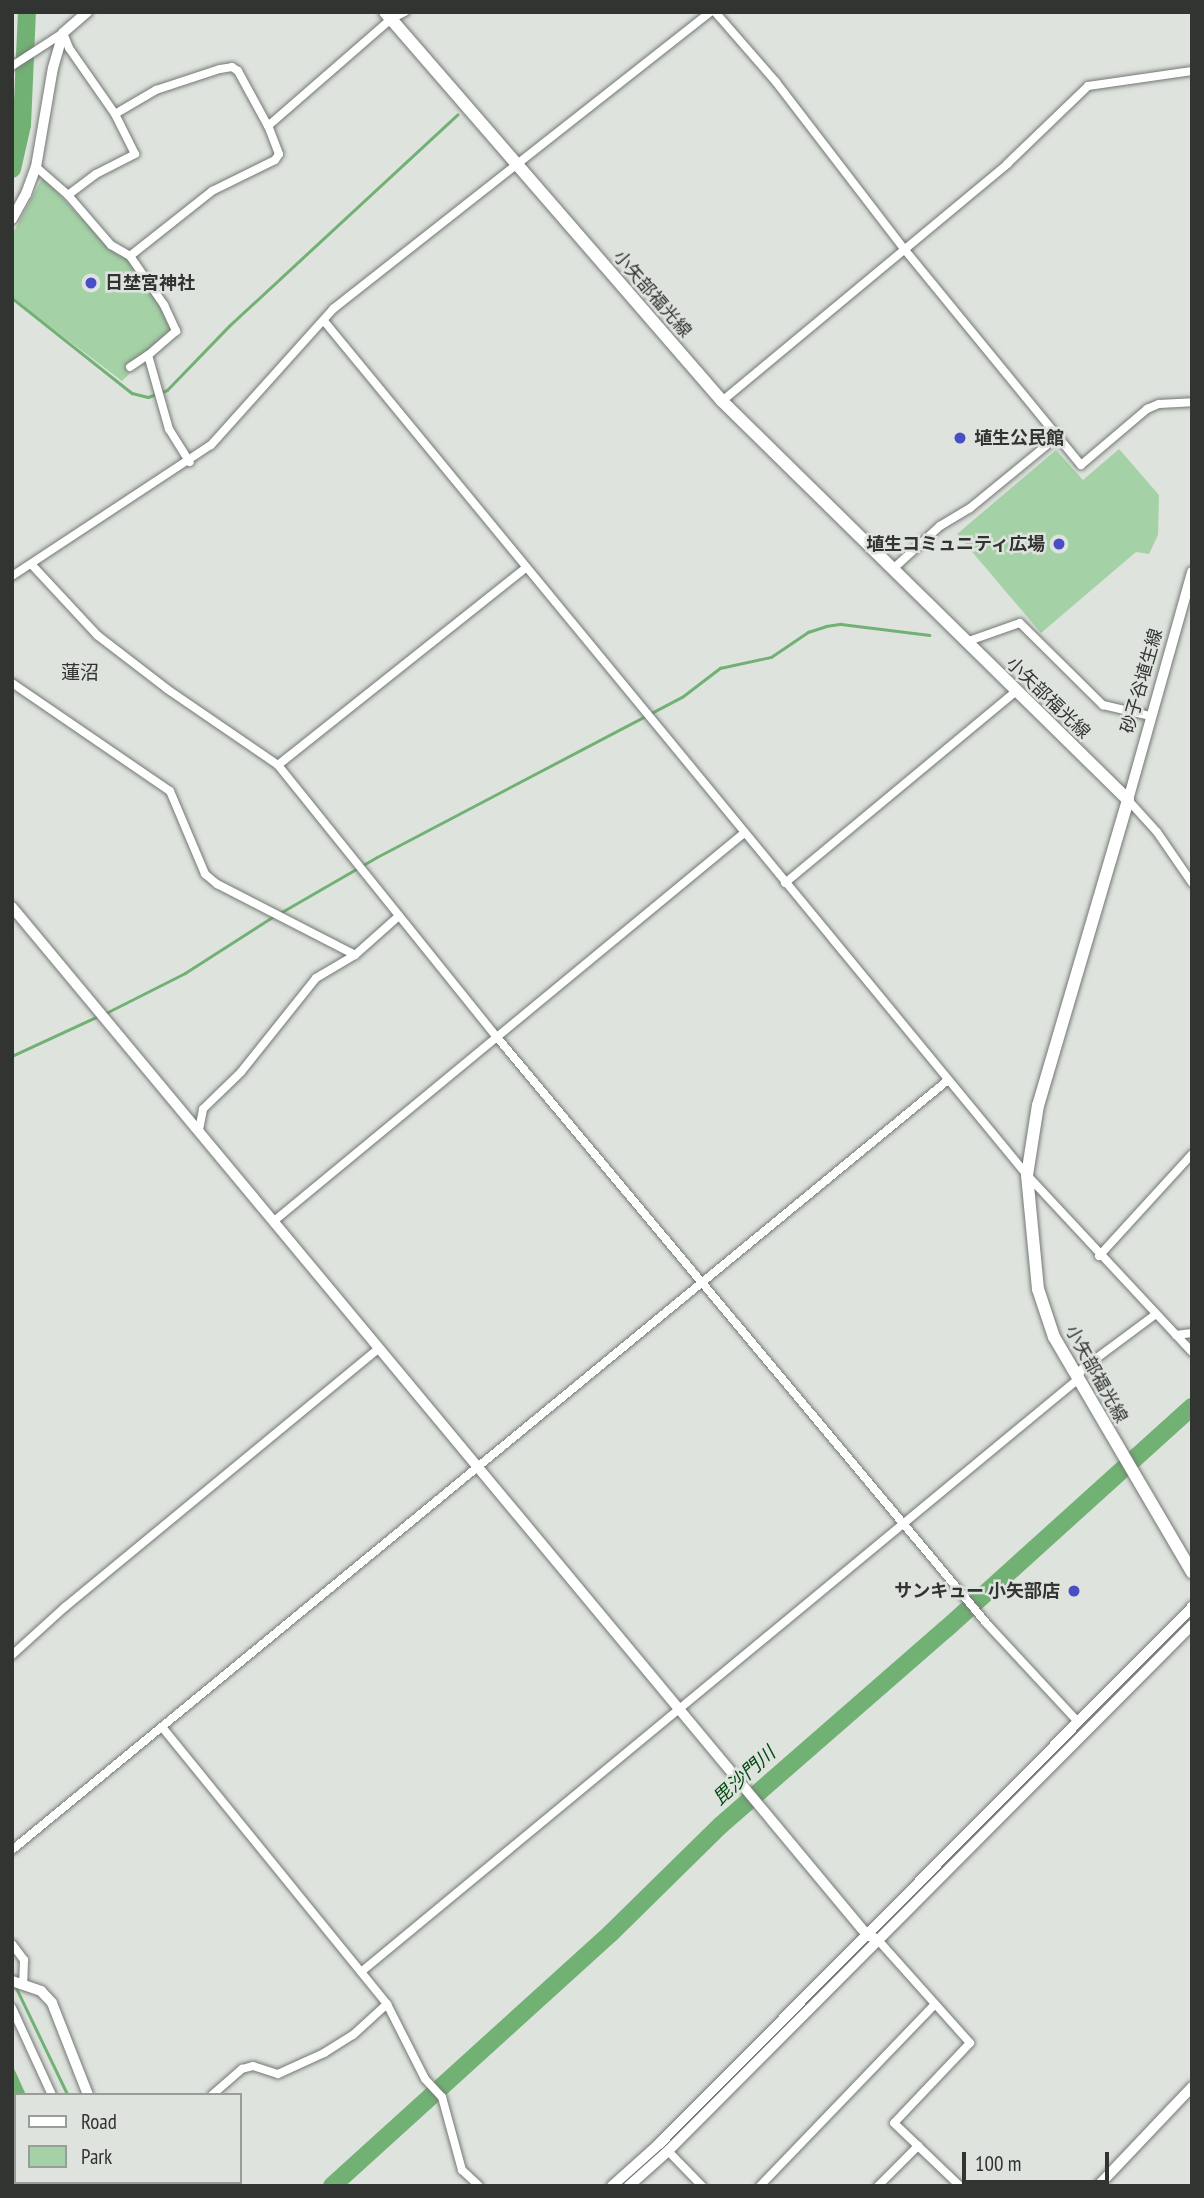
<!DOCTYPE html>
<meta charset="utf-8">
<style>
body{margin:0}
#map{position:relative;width:1204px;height:2198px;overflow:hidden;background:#dee3de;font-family:"PT Sans Narrow","Noto Sans JP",sans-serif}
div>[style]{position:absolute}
.green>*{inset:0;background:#a5d1a6}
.water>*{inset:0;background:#72b174}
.stream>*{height:2.5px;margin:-1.25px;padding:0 1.25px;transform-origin:1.25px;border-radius:1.25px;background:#72b174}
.river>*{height:18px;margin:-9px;padding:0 9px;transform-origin:9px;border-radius:9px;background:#72b174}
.roads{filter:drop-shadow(0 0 2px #747874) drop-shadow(0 0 2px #747874)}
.street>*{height:8px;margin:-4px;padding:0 4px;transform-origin:4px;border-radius:4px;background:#fff}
.secondary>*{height:10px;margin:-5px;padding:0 5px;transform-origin:5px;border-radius:5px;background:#fff}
.primary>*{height:12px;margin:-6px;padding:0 6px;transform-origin:6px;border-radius:6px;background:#fff}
.dots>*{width:19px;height:19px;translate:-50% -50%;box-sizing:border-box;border:4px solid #dee3de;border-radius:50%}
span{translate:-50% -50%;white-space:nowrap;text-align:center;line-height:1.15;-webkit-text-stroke:5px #dee3de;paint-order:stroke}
.poi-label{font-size:18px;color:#323432;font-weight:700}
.left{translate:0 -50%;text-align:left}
.right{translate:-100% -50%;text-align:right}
.street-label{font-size:18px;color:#323432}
.neighbourhood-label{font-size:19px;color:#323432}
.water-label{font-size:19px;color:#024b10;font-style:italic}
.frame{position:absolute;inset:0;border:14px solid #323432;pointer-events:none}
.legend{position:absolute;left:14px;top:2093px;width:228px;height:91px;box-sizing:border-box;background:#dee3de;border:2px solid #999d99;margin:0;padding:9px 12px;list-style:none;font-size:21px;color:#323432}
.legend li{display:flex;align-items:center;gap:14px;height:35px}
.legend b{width:35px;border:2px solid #999d99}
.scale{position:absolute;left:962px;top:2152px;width:147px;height:32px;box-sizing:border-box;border:4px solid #323432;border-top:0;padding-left:9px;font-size:21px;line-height:24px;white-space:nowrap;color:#323432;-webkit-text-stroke:5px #dee3de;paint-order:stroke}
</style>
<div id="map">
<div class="green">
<div style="clip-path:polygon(43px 177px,106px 245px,128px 255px,174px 330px,122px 381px,12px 298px,12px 235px)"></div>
<div style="clip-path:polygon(1119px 449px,1159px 495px,1158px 535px,1149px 554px,1136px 552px,1041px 633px,957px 534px,1056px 450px,1083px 480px)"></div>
</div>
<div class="water">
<div style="clip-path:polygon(12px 2064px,26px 2095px,16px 2095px,16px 2174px,12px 2165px)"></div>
</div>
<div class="stream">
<div style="left:12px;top:298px;width:153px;rotate:38.4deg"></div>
<div style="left:132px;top:393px;width:16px;rotate:14deg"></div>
<div style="left:148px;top:397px;width:20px;rotate:-20deg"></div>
<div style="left:167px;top:390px;width:89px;rotate:-45.9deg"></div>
<div style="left:229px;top:326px;width:311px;rotate:-42.8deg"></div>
<div style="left:280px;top:913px;width:112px;rotate:-30deg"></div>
<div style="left:377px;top:857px;width:344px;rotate:-27.7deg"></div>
<div style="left:682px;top:697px;width:48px;rotate:-37.3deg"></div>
<div style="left:720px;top:668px;width:52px;rotate:-12.2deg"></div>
<div style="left:771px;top:657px;width:45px;rotate:-34deg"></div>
<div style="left:808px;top:632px;width:19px;rotate:-18deg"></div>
<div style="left:826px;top:626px;width:15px;rotate:-8deg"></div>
<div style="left:841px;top:624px;width:89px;rotate:7.1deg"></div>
<div style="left:104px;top:1014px;width:91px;rotate:-26.8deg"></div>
<div style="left:185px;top:973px;width:106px;rotate:-32.6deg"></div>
<div style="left:12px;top:1056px;width:95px;rotate:-24.9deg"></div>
<div style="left:15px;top:1985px;width:122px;rotate:64.3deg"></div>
<div style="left:103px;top:2182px;width:4px;rotate:76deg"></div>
</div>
<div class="river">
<div style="left:12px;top:169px;width:45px;rotate:-77.2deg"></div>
<div style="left:22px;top:125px;width:113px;rotate:-87.5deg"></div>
<div style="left:332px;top:2186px;width:375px;rotate:-42.2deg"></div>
<div style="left:610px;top:1934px;width:156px;rotate:-44.5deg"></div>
<div style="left:721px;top:1825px;width:298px;rotate:-41.1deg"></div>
<div style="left:946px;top:1629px;width:331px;rotate:-42.1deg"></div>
</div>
<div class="roads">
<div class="street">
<div style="left:715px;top:12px;width:93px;rotate:48.9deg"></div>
<div style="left:776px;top:82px;width:212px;rotate:52.5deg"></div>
<div style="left:905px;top:250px;width:278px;rotate:50.7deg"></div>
<div style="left:1081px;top:465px;width:87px;rotate:-40.3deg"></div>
<div style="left:1147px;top:409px;width:13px;rotate:-23deg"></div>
<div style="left:1159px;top:404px;width:33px;rotate:-3deg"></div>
<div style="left:12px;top:66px;width:61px;rotate:-32.9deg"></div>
<div style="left:63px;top:33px;width:16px;rotate:68deg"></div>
<div style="left:69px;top:48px;width:80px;rotate:55.1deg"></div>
<div style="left:36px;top:167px;width:43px;rotate:41.2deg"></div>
<div style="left:68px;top:195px;width:35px;rotate:-37deg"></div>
<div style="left:96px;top:174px;width:44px;rotate:-27.1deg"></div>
<div style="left:135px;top:154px;width:45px;rotate:-116.6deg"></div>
<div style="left:115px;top:114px;width:48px;rotate:-30.3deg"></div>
<div style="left:156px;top:90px;width:67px;rotate:-18.2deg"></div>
<div style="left:220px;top:69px;width:12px;rotate:-9deg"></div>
<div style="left:232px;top:67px;width:7px;rotate:34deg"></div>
<div style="left:238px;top:71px;width:63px;rotate:61.4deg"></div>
<div style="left:268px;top:126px;width:163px;rotate:-41deg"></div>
<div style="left:391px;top:19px;width:16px;rotate:-27deg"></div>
<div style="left:68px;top:195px;width:66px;rotate:49.3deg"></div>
<div style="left:111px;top:245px;width:22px;rotate:30deg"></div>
<div style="left:130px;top:256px;width:105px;rotate:-38.4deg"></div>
<div style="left:212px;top:191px;width:70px;rotate:-26.2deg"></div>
<div style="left:275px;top:160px;width:7px;rotate:-56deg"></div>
<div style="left:279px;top:154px;width:30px;rotate:-111deg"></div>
<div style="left:130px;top:256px;width:60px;rotate:55.2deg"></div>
<div style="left:164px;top:305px;width:29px;rotate:65deg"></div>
<div style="left:176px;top:331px;width:37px;rotate:139deg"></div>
<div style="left:148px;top:355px;width:77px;rotate:74.2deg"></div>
<div style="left:169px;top:429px;width:39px;rotate:58deg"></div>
<div style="left:324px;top:321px;width:1106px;rotate:50.54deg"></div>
<div style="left:1027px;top:1175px;width:242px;rotate:47deg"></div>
<div style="left:130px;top:367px;width:22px;rotate:-34deg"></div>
<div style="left:722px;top:401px;width:371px;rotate:-39.7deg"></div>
<div style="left:1007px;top:164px;width:112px;rotate:-43.9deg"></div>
<div style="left:1088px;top:86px;width:105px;rotate:-8.2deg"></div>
<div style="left:32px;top:565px;width:96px;rotate:47.1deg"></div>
<div style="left:97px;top:635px;width:88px;rotate:37.6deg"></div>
<div style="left:167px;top:689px;width:135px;rotate:34.4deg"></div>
<div style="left:278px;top:765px;width:348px;rotate:51.2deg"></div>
<div style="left:496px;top:1036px;width:767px;rotate:50.13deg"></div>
<div style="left:988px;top:1625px;width:132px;rotate:47.1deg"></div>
<div style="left:893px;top:569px;width:64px;rotate:-42.5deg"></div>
<div style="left:940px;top:526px;width:35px;rotate:-31deg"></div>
<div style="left:970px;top:508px;width:114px;rotate:-39.3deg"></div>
<div style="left:12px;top:576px;width:238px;rotate:-33.4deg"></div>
<div style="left:211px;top:445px;width:183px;rotate:-48.1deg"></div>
<div style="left:333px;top:309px;width:480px;rotate:-38.2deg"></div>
<div style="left:966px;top:642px;width:57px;rotate:-19.4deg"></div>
<div style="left:1020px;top:623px;width:117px;rotate:44.7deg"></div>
<div style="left:1103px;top:705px;width:48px;rotate:13.2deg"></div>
<div style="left:12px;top:683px;width:191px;rotate:34.4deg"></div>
<div style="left:170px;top:791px;width:90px;rotate:67.1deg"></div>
<div style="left:205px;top:874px;width:16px;rotate:40deg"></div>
<div style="left:217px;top:884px;width:155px;rotate:27.2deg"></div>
<div style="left:278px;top:765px;width:317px;rotate:-38.5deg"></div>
<div style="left:1128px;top:800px;width:43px;rotate:47.8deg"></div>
<div style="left:1157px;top:832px;width:62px;rotate:55.5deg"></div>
<div style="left:785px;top:883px;width:300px;rotate:-39.7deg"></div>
<div style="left:199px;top:1130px;width:21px;rotate:-79deg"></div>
<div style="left:203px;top:1109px;width:53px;rotate:-44.2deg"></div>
<div style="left:241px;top:1072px;width:120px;rotate:-51.4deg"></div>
<div style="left:316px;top:978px;width:45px;rotate:-30.5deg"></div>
<div style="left:355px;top:955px;width:59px;rotate:-41.6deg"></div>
<div style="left:274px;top:1221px;width:609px;rotate:-39.54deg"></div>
<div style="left:1099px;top:1256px;width:138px;rotate:-47.6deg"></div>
<div style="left:1176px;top:1335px;width:16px;rotate:-7deg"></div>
<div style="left:12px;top:1655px;width:72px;rotate:-42.2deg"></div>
<div style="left:65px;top:1607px;width:407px;rotate:-39.5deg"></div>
<div style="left:162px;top:1727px;width:357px;rotate:50.9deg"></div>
<div style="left:387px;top:2004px;width:84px;rotate:63.1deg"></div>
<div style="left:425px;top:2079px;width:25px;rotate:47deg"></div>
<div style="left:442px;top:2097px;width:76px;rotate:74.7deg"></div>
<div style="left:462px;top:2170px;width:23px;rotate:43deg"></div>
<div style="left:12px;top:1850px;width:1212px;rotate:-39.44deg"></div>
<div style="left:878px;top:1940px;width:138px;rotate:48.2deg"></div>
<div style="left:970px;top:2043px;width:110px;rotate:133.5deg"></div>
<div style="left:894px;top:2123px;width:91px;rotate:43.7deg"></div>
<div style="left:12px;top:1944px;width:20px;rotate:53deg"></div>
<div style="left:24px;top:1960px;width:24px;rotate:92deg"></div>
<div style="left:361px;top:1972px;width:929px;rotate:-39.58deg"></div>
<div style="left:1077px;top:1380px;width:12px;rotate:-66deg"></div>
<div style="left:1082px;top:1369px;width:92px;rotate:-36.6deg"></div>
<div style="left:12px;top:2008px;width:96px;rotate:65.3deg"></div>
<div style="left:212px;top:2095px;width:40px;rotate:-41deg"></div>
<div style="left:242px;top:2069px;width:11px;rotate:-15deg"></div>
<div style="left:253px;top:2066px;width:26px;rotate:18deg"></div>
<div style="left:278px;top:2074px;width:51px;rotate:-24.5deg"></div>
<div style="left:324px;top:2053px;width:34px;rotate:-32deg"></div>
<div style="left:353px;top:2035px;width:46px;rotate:-42.4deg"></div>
<div style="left:668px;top:2151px;width:49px;rotate:45.8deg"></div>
<div style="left:87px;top:2182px;width:4px;rotate:76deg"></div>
<div style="left:760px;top:2186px;width:251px;rotate:-46.1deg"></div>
<div style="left:878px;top:2186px;width:57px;rotate:-45deg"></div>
</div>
<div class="secondary">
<div style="left:12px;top:219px;width:29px;rotate:-61deg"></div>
<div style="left:26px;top:194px;width:29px;rotate:-70deg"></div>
<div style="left:36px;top:167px;width:100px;rotate:-80.3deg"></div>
<div style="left:53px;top:68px;width:36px;rotate:-74deg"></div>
<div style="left:63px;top:33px;width:32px;rotate:-41deg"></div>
<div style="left:1128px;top:800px;width:237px;rotate:-74.3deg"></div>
<div style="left:12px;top:907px;width:1336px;rotate:50.25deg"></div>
<div style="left:866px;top:1934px;width:13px;rotate:27deg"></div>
<div style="left:12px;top:1981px;width:31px;rotate:19deg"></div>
<div style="left:41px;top:1991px;width:16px;rotate:47deg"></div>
<div style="left:52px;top:2003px;width:99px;rotate:68.6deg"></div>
<div style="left:135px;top:2182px;width:5px;rotate:53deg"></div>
<div style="left:612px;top:2186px;width:63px;rotate:-41.8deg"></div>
<div style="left:659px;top:2144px;width:757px;rotate:-45.21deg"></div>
<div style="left:629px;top:2186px;width:52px;rotate:-41.9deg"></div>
<div style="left:668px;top:2151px;width:742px;rotate:-45.11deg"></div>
<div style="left:1098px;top:2186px;width:137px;rotate:-46.5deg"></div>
</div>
<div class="primary">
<div style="left:385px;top:12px;width:515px;rotate:49.1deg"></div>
<div style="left:722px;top:401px;width:569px;rotate:44.5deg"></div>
<div style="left:1128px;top:800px;width:318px;rotate:106.4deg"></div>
<div style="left:1038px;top:1105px;width:71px;rotate:98.9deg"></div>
<div style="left:1027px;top:1175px;width:115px;rotate:84.5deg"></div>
<div style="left:1038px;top:1289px;width:51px;rotate:71.6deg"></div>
<div style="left:1054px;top:1337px;width:273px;rotate:59.6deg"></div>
</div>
</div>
<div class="dots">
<div style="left:91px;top:283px;background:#484fc4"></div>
<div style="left:960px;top:438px;background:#484fc4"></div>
<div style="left:1059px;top:544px;background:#484fc4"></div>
<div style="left:1074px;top:1591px;background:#484fc4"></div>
</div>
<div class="poi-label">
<span class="left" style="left:105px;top:283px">日埜宮神社</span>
<span class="left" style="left:974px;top:438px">埴生公民館</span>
<span class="right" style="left:1045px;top:544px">埴生コミュニティ広場</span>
<span class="right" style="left:1060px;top:1591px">サンキュー 小矢部店</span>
</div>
<div class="street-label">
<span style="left:652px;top:294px;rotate:49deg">小矢部福光線</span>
<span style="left:1142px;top:681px;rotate:-74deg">砂子谷埴生線</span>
<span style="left:1048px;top:698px;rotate:44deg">小矢部福光線</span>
<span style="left:1096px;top:1374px;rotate:61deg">小矢部福光線</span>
</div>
<div class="neighbourhood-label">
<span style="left:80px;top:673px">蓮沼</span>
</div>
<div class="water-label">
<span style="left:744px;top:1776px;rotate:-42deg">毘沙門川</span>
</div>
<div class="frame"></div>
<ul class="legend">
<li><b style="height:9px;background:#fff"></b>Road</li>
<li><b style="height:19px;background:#a5d1a6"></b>Park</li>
</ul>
<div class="scale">100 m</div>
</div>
